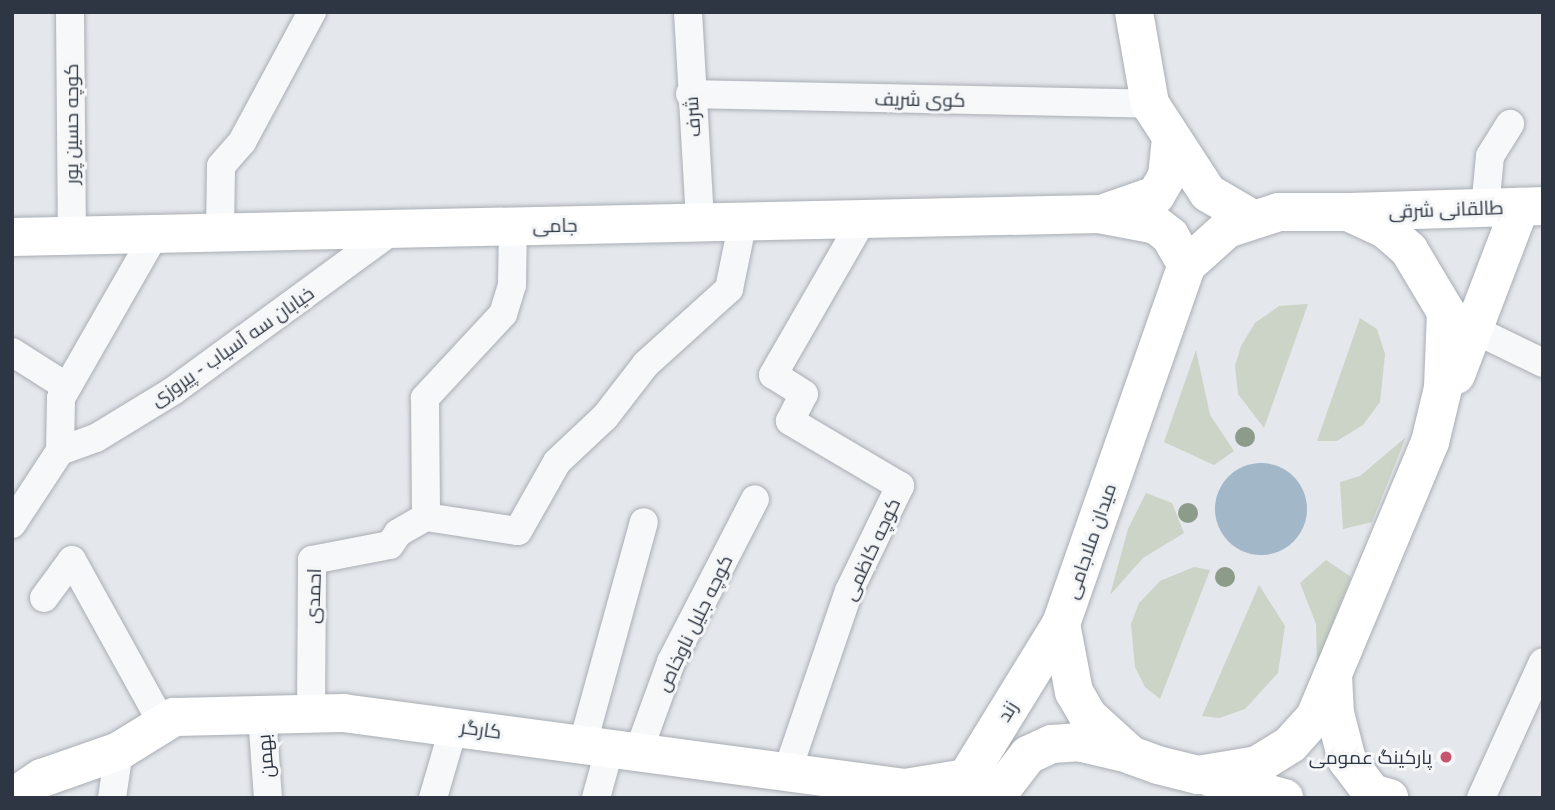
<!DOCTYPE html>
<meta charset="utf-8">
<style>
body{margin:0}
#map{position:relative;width:1555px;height:810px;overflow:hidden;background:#e4e7eb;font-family:Lato,Cairo,sans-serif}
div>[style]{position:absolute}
.green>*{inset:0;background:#cbd4c6}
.water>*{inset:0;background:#a2b7c8}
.round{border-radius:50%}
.roads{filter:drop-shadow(0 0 2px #a9aeb5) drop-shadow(0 0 2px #a9aeb5)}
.street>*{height:28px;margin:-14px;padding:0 14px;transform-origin:14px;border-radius:14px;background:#f7f8f9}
.secondary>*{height:38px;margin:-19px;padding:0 19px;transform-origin:19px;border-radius:19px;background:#fff}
.trees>*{width:20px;height:20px;margin:-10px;border-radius:50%;background:#8c9b8a}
.dots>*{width:19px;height:19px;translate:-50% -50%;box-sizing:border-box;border:4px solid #f4f6f8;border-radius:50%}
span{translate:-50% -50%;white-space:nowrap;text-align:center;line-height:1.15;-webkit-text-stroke:6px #f4f6f8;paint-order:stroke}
.street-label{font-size:19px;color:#2d3642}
.poi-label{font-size:19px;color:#2d3642}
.right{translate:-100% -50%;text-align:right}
.frame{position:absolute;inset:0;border:14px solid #2d3642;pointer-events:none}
</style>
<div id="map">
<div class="green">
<div style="clip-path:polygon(1308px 304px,1264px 428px,1238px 394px,1235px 366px,1241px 346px,1255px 323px,1279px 306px)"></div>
<div style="clip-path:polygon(1360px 318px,1377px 329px,1385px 354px,1380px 402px,1363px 425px,1337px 441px,1317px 441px)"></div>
<div style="clip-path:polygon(1196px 350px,1210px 415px,1234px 451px,1214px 465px,1164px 442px)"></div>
<div style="clip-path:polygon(1406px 437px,1372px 522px,1343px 529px,1340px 482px,1360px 476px)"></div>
<div style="clip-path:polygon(1146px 493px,1172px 503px,1184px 533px,1143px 558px,1110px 595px,1128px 529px)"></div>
<div style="clip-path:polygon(1326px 560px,1351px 577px,1317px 664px,1316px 624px,1300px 583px)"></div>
<div style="clip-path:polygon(1194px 567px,1210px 570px,1160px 699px,1145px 687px,1135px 667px,1131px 624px,1139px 603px,1160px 581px)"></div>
<div style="clip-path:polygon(1259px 585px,1285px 626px,1278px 673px,1245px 709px,1219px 718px,1202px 716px)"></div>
</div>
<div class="water">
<div class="round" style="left:1215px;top:463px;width:92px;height:92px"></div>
</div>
<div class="roads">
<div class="street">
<div style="left:70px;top:12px;width:224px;rotate:89.5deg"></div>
<div style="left:688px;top:12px;width:210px;rotate:86.7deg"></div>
<div style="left:690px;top:94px;width:460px;rotate:1.2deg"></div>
<div style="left:1485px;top:208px;width:52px;rotate:-84.5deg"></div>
<div style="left:1490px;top:156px;width:38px;rotate:-58deg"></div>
<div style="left:513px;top:226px;width:59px;rotate:91deg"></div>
<div style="left:512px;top:285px;width:30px;rotate:107deg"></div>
<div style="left:503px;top:314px;width:115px;rotate:132.9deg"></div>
<div style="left:425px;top:398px;width:119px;rotate:89.5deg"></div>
<div style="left:426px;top:517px;width:93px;rotate:8.7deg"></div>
<div style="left:518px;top:531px;width:79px;rotate:-60.5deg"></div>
<div style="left:557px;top:462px;width:66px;rotate:-43.2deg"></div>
<div style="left:605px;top:417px;width:67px;rotate:-52.3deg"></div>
<div style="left:646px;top:364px;width:112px;rotate:-42.1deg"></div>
<div style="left:729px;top:289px;width:69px;rotate:-78.4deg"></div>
<div style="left:220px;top:232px;width:66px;rotate:-89.1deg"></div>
<div style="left:221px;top:166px;width:32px;rotate:-49deg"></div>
<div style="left:242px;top:142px;width:148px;rotate:-61.7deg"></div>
<div style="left:1473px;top:329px;width:78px;rotate:25.9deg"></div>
<div style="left:12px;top:352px;width:65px;rotate:32.5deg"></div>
<div style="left:60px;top:451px;width:38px;rotate:-20deg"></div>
<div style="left:96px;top:438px;width:90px;rotate:-31.4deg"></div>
<div style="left:173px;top:391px;width:276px;rotate:-36.2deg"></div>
<div style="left:12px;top:524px;width:87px;rotate:-56.7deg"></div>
<div style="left:60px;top:451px;width:53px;rotate:-88.9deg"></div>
<div style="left:61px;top:398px;width:189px;rotate:-60.2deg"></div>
<div style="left:44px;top:598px;width:47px;rotate:-53.6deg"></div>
<div style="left:72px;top:560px;width:186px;rotate:61.1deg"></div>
<div style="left:311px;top:714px;width:154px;rotate:-89.6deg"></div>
<div style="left:312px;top:560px;width:79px;rotate:-10.9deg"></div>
<div style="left:390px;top:545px;width:14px;rotate:-56deg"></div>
<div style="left:398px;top:533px;width:32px;rotate:-30deg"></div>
<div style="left:262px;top:715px;width:83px;rotate:85.9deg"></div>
<div style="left:583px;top:743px;width:229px;rotate:-74.6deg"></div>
<div style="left:639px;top:750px;width:94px;rotate:-70deg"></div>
<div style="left:671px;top:662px;width:183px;rotate:-62.7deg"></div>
<div style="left:788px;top:769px;width:188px;rotate:-71.1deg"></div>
<div style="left:849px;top:591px;width:117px;rotate:-64.1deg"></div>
<div style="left:900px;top:486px;width:128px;rotate:-149.4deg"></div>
<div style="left:790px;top:421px;width:30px;rotate:-63deg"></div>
<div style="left:804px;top:394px;width:36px;rotate:-148deg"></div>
<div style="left:773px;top:375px;width:180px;rotate:-60deg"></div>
<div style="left:112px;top:798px;width:48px;rotate:-81.5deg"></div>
<div style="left:433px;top:798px;width:75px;rotate:-73.7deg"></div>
<div style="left:596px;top:798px;width:53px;rotate:-74.6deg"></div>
<div style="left:1481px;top:798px;width:149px;rotate:-65.5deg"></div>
</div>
<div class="secondary">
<div style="left:1134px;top:12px;width:93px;rotate:80.1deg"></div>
<div style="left:1150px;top:104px;width:106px;rotate:56.9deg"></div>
<div style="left:1208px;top:193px;width:50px;rotate:30.2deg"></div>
<div style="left:1107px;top:212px;width:52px;rotate:-19.1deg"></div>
<div style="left:1156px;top:195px;width:22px;rotate:-60deg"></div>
<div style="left:1167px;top:176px;width:37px;rotate:-84deg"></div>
<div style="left:1352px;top:212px;width:191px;rotate:-1.8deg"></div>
<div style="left:12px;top:237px;width:1087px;rotate:-1.21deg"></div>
<div style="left:1099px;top:214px;width:58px;rotate:10.9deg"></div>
<div style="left:1156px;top:225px;width:18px;rotate:38deg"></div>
<div style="left:1170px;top:236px;width:34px;rotate:60deg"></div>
<div style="left:1456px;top:375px;width:180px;rotate:-69.1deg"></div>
<div style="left:1333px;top:676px;width:37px;rotate:87deg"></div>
<div style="left:1335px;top:713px;width:49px;rotate:75.7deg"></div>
<div style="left:1347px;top:760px;width:41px;rotate:52.9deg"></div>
<div style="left:1372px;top:793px;width:18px;rotate:16deg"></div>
<div style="left:1211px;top:778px;width:76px;rotate:15.3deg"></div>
<div style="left:12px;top:798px;width:36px;rotate:-34deg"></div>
<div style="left:42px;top:778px;width:82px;rotate:-19.3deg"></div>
<div style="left:119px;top:751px;width:65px;rotate:-31.7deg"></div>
<div style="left:174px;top:717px;width:169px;rotate:-1.4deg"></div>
<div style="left:343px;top:713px;width:567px;rotate:7.6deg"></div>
<div style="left:905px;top:788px;width:62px;rotate:-9.3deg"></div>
<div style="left:954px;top:798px;width:204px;rotate:-58.4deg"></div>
<div style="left:1061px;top:624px;width:380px;rotate:-70.7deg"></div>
<div style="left:1187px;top:265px;width:54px;rotate:-42deg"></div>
<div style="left:1227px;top:229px;width:55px;rotate:-18.1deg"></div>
<div style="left:1279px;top:212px;width:69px"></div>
<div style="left:1348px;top:212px;width:41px;rotate:24.7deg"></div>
<div style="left:1385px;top:229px;width:32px;rotate:41deg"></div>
<div style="left:1409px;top:250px;width:72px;rotate:59.2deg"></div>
<div style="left:1446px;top:312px;width:76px;rotate:92.3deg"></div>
<div style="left:1443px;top:388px;width:56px;rotate:103.5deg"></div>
<div style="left:1430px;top:442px;width:298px;rotate:112.7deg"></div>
<div style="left:1315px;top:717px;width:36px;rotate:132deg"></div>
<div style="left:1291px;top:744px;width:39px;rotate:148deg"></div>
<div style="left:1258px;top:765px;width:61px;rotate:170.5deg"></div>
<div style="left:1198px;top:775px;width:41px;rotate:-166deg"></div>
<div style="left:1158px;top:765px;width:29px;rotate:-160deg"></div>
<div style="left:1131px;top:755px;width:58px;rotate:-137.8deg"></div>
<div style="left:1088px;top:716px;width:28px;rotate:-120deg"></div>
<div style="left:1074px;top:692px;width:69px;rotate:-100.8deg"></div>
<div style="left:995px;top:798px;width:54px;rotate:-52.5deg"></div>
<div style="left:1028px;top:755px;width:26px;rotate:-25deg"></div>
<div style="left:1052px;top:744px;width:26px;rotate:-4deg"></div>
<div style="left:1078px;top:742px;width:48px;rotate:13.2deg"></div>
</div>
</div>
<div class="trees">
<div style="left:1245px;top:437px"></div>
<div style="left:1188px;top:513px"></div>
<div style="left:1225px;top:577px"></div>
</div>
<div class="dots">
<div style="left:1446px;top:757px;background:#c5546d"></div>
</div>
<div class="street-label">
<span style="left:920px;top:99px;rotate:1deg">کوی شریف</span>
<span style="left:692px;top:117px;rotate:-94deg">شرف</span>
<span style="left:71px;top:124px;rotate:-90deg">کوچه حسین پور</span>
<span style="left:1446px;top:209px;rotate:-2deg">طالقانی شرقی</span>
<span style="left:555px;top:225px;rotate:-1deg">جامی</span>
<span style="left:232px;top:346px;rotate:-35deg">خیابان سه آسیاب - پیروزی</span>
<span style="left:1090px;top:541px;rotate:-71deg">میدان ملاجامی</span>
<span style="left:871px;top:549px;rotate:-65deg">کوچه کاظمی</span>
<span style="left:313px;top:596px;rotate:-88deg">احمدی</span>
<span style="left:694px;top:623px;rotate:-64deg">کوچه جلیل ناوخاص</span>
<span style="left:1007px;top:711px;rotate:-58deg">زند</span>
<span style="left:481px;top:729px;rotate:8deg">کارگر</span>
<span style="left:265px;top:756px;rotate:-95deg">بهمن</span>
</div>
<div class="poi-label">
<span class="right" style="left:1432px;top:757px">پارکینگ عمومی</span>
</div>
<div class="frame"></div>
</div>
